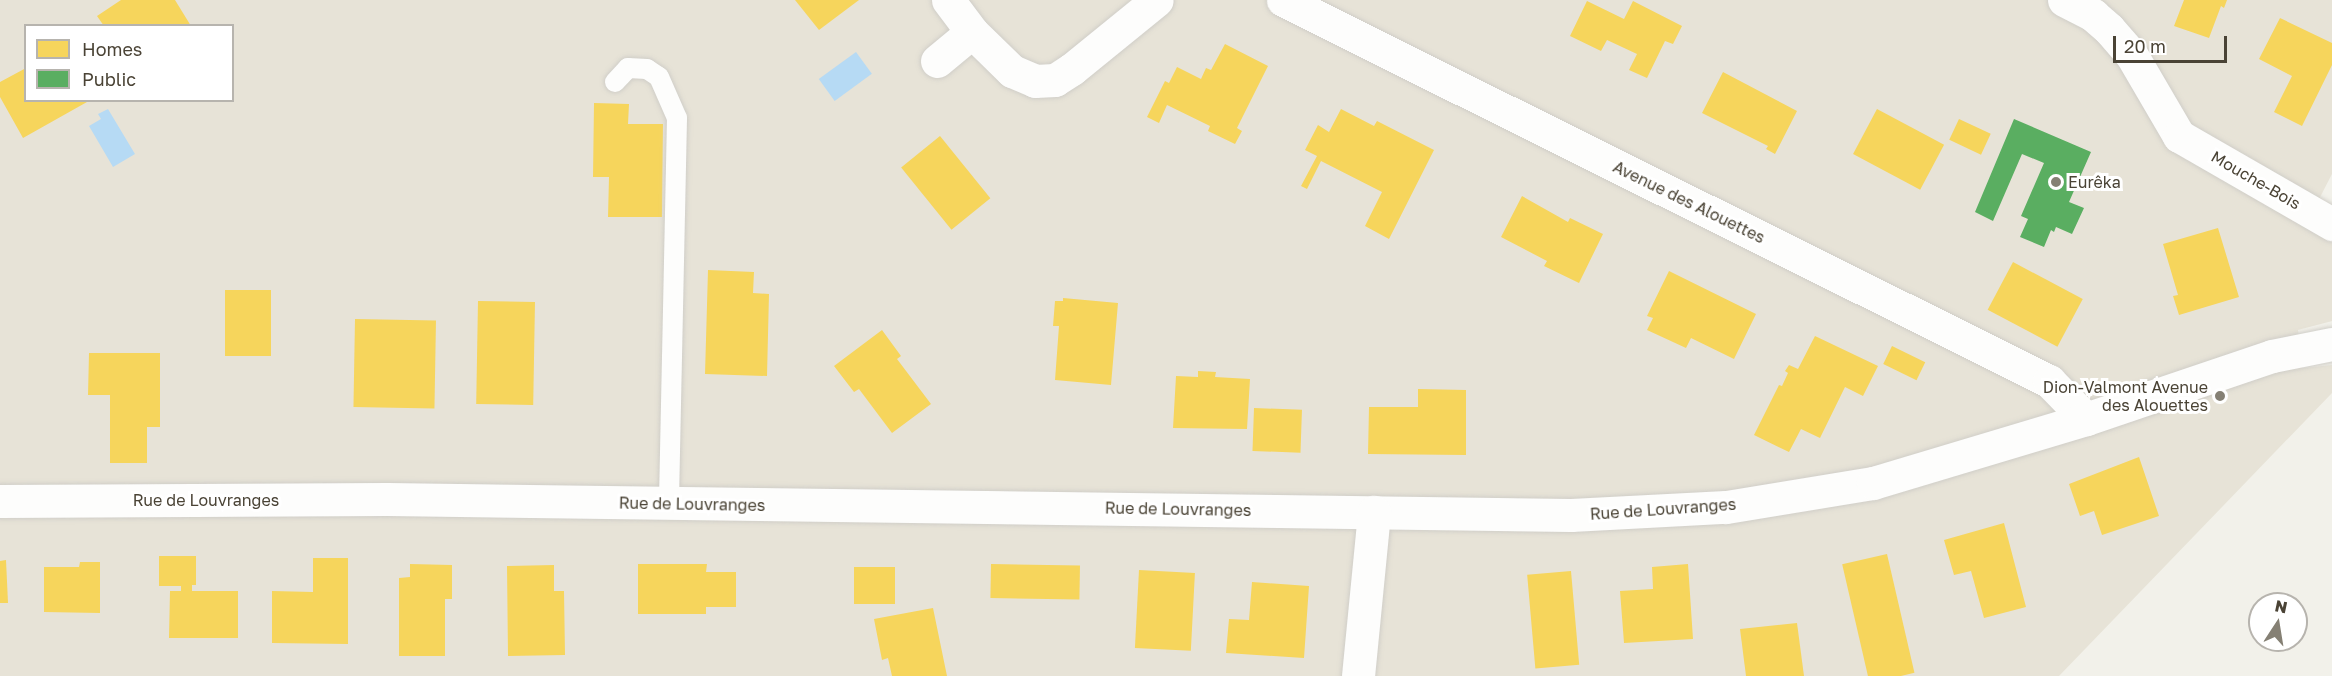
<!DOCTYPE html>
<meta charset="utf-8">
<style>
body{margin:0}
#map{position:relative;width:2332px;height:676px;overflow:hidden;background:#f2f1ea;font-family:"Golos Text",sans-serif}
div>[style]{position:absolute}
.residential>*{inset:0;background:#e7e3d7}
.water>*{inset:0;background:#b6daf4;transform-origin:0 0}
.homes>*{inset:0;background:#f6d55c;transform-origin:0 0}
.public>*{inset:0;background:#5aae61}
.roads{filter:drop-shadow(0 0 2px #d0cec8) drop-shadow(0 0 2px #d0cec8)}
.service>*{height:20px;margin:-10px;padding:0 10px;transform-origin:10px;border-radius:10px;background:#fdfdfc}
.minor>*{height:33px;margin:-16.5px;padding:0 16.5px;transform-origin:16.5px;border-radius:16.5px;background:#fdfdfc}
.dots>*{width:16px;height:16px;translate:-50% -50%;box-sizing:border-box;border:3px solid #fff;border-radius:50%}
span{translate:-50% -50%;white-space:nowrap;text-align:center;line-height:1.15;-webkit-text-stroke:6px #fff;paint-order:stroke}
.street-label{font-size:16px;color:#4a4335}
.poi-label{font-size:16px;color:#4a4335}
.left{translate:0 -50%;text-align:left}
.right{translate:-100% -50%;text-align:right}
.legend{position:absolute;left:24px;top:24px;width:210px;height:78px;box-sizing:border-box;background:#fff;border:2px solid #b7b4ae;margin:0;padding:8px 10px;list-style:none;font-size:18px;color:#4a4335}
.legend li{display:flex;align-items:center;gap:12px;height:30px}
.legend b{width:30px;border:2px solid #b7b4ae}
.north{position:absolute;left:2248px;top:592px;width:60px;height:60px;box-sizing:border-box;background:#fff;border:2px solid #b7b4ae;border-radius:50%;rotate:12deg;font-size:16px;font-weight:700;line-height:24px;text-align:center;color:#4a4335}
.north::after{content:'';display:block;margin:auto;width:21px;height:27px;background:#858074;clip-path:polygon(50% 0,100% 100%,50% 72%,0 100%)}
.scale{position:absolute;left:2113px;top:36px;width:114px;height:27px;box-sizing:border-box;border:3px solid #4a4335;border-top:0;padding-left:8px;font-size:18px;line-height:21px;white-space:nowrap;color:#4a4335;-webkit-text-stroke:4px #fff;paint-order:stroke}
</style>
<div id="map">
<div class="residential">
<div style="clip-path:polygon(evenodd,0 0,2332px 0,2332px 174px,2316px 205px,2332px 237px,2332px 321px,2298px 330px,2303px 368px,2332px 365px,2332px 393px,2059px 676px,0 676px,0 0,26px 26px,232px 26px,232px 100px,26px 100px,26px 26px)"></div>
</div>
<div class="water">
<div style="left:856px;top:52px;width:27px;height:46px;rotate:54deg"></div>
<div style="clip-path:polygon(108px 109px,135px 154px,113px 167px,89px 126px,101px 119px,98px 114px)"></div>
</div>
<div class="homes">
<div style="clip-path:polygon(121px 0,175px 0,191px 26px,104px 26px,97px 16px)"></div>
<div style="clip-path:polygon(795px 0,859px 0,819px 30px)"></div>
<div style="clip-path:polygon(2184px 0,2227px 0,2224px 8px,2221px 6px,2209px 38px,2174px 26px)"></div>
<div style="clip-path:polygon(1587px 1px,1624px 19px,1633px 1px,1682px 26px,1673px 44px,1665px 41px,1647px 78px,1629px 70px,1637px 54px,1607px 40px,1601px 51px,1570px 36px)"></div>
<div style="clip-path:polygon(2280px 18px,2332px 43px,2332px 65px,2302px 126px,2274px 112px,2292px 76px,2259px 59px)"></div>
<div style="clip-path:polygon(1225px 44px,1268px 66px,1237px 128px,1242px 131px,1235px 144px,1208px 131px,1210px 126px,1167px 105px,1159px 123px,1147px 117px,1165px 81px,1169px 83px,1177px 67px,1201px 79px,1206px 68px,1211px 70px)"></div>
<div style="clip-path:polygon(26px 68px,26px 100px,87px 102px,23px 138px,0 97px,0 82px)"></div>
<div style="clip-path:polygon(1723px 72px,1797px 111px,1775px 154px,1766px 149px,1768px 146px,1702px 113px)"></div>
<div style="clip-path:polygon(594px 103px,629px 104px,628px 124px,663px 124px,662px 217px,608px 217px,609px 177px,593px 177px)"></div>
<div style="clip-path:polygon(1341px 109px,1374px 126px,1377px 121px,1434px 150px,1389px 239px,1365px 226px,1382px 192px,1321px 161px,1307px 189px,1301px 186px,1317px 156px,1305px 150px,1318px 125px,1329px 132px)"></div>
<div style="left:1877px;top:109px;width:76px;height:51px;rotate:28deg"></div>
<div style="left:1959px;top:119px;width:35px;height:23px;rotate:25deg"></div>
<div style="left:940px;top:136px;width:80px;height:50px;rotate:51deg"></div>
<div style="clip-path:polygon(1522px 196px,1568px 222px,1570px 218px,1603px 234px,1579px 283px,1544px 266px,1547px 261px,1501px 237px)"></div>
<div style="clip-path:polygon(2218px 228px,2239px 297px,2179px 315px,2173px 296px,2178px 295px,2163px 244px)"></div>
<div style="left:2013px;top:262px;width:79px;height:54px;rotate:28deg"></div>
<div style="clip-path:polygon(708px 270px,754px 272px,753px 293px,769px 294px,767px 376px,705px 374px)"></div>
<div style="clip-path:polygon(1669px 271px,1756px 314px,1734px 359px,1691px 338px,1686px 348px,1647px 330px,1653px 318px,1647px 316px)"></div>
<div style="left:225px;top:290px;width:46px;height:66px"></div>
<div style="clip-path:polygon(1063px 298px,1118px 303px,1111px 385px,1055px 380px,1059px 326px,1053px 326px,1055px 301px,1063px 301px)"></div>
<div style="left:478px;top:301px;width:57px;height:103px;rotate:1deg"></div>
<div style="left:355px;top:319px;width:81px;height:88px;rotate:1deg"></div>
<div style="clip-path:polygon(882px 330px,901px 356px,897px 359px,931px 404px,892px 433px,859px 389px,854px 392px,834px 366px)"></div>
<div style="clip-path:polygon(1815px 336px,1878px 366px,1863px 396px,1845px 387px,1820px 438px,1801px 429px,1789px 452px,1754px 435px,1779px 385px,1782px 386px,1788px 373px,1785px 371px,1789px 365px,1798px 369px)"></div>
<div style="left:1892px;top:346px;width:37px;height:20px;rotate:26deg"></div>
<div style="clip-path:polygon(89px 353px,160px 353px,160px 427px,147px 427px,147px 463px,110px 463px,110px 395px,88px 395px)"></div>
<div style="clip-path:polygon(1198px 371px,1216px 372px,1215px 377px,1250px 379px,1247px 429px,1173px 428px,1176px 376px,1198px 377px)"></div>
<div style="clip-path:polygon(1418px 389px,1466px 390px,1466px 455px,1368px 454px,1369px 407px,1418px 407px)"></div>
<div style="left:1254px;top:408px;width:48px;height:43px;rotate:2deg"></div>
<div style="clip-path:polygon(2139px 457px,2159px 516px,2102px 535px,2094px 511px,2080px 516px,2069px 484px)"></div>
<div style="clip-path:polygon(2004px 523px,2026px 607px,1984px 618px,1971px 571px,1954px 575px,1944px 540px)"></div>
<div style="left:1887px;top:554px;width:122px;height:46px;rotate:77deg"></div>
<div style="clip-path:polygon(159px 556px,196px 556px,196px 585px,192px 585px,192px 591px,238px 591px,238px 638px,169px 638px,170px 591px,181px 591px,181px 586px,159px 586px)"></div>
<div style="clip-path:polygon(313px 558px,348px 558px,348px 644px,272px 643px,272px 591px,313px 592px)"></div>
<div style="clip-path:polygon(6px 560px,8px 603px,0 603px,0 561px)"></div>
<div style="clip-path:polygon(80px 562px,100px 562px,100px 613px,44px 612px,44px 567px,79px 567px)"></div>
<div style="clip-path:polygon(410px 564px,452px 565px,452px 599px,445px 599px,445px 656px,399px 656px,399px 578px,410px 577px)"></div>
<div style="clip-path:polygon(638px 564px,707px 564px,706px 572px,736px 572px,736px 607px,706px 607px,706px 614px,638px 614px)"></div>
<div style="left:991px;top:564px;width:89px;height:34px;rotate:1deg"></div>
<div style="clip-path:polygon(1688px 564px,1693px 639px,1624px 643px,1620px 591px,1653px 589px,1652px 567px)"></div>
<div style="clip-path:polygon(554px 565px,554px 591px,564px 591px,565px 655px,508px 656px,507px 566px)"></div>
<div style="left:854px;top:567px;width:41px;height:37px"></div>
<div style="left:1139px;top:570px;width:56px;height:78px;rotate:3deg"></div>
<div style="left:1571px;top:571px;width:94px;height:44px;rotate:85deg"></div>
<div style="clip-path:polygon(1252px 582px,1309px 586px,1304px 658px,1226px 653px,1229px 619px,1249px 620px)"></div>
<div style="clip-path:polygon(933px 608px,947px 676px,892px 676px,888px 658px,882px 660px,874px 619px)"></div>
<div style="clip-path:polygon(1797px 623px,1804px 676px,1746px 676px,1740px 629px)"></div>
</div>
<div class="public">
<div style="clip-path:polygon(2014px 119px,2091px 152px,2069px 202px,2084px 208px,2072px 234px,2056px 227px,2054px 232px,2051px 230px,2044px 247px,2020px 237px,2028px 219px,2021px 216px,2044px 163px,2022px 154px,1993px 221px,1975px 212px)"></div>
</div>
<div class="roads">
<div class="service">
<div style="left:615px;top:82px;width:19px;rotate:-47deg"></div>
<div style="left:628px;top:68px;width:19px;rotate:3deg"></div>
<div style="left:647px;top:69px;width:14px;rotate:34deg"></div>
<div style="left:659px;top:77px;width:45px;rotate:66.3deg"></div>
<div style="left:677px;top:118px;width:387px;rotate:91.2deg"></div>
</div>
<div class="minor">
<div style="left:948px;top:0;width:40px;rotate:53deg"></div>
<div style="left:972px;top:32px;width:56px;rotate:44.3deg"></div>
<div style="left:1012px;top:71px;width:25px;rotate:23deg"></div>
<div style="left:1035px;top:81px;width:20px;rotate:-3deg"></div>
<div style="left:1055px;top:80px;width:20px;rotate:-33deg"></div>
<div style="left:1072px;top:69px;width:109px;rotate:-39.1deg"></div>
<div style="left:1283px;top:0;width:856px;rotate:26.45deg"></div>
<div style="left:2049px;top:381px;width:53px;rotate:45.8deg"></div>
<div style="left:2064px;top:0;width:33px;rotate:27deg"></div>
<div style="left:2093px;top:15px;width:21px;rotate:41deg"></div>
<div style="left:2109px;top:29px;width:33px;rotate:49deg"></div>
<div style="left:2131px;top:54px;width:95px;rotate:59.7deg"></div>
<div style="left:2179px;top:136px;width:177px;rotate:29.9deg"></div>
<div style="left:937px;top:61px;width:45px;rotate:-39.6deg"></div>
<div style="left:0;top:501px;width:387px;rotate:-0.3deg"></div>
<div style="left:387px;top:499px;width:1184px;rotate:0.77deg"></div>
<div style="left:1571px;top:515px;width:155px;rotate:-3deg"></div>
<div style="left:1726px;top:507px;width:149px;rotate:-9.3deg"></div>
<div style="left:1873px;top:483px;width:222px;rotate:-16.7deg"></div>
<div style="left:2086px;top:419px;width:196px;rotate:-18.7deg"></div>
<div style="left:2272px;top:356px;width:61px;rotate:-11.3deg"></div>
<div style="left:1358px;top:676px;width:165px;rotate:-84.4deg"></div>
</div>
</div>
<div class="dots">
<div style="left:2056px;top:182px;background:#858074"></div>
<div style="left:2220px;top:396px;background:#858074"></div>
</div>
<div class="street-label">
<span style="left:2256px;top:180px;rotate:30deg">Mouche-Bois</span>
<span style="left:1689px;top:202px;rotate:26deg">Avenue des Alouettes</span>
<span style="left:206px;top:500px">Rue de Louvranges</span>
<span style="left:692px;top:504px;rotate:1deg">Rue de Louvranges</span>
<span style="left:1178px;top:509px;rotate:1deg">Rue de Louvranges</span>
<span style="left:1663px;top:509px;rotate:-4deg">Rue de Louvranges</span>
</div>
<div class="poi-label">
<span class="left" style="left:2068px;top:182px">Eurêka</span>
<span class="right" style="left:2208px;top:396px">Dion-Valmont Avenue<br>des Alouettes</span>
</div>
<ul class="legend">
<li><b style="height:16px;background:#f6d55c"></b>Homes</li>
<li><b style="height:16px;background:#5aae61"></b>Public</li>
</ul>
<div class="north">N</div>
<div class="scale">20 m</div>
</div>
